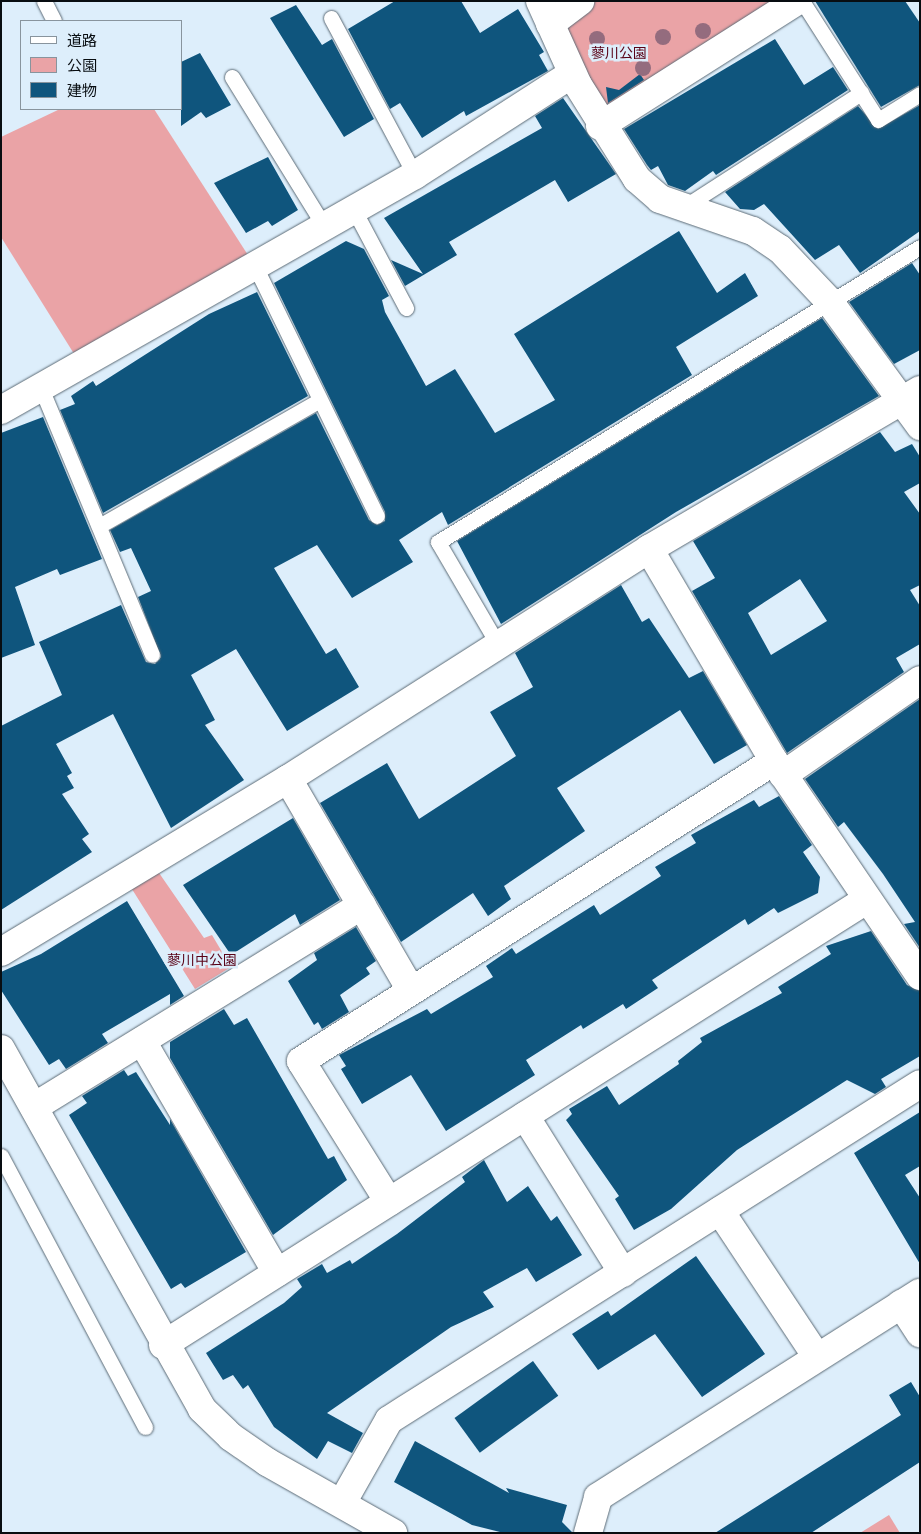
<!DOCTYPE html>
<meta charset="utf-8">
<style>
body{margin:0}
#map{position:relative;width:921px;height:1534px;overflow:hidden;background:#ddeefb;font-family:"Public Sans","Noto Sans JP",sans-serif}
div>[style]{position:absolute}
.green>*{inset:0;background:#eaa3a6}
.building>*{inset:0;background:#0f557d;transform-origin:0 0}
.roads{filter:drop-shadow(0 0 1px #5c6b76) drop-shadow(0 0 1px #5c6b76)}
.service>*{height:15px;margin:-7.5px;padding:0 7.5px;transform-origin:7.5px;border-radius:7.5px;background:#fff}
.minor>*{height:28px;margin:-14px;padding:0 14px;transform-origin:14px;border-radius:14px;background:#fff}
.trees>*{width:16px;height:16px;margin:-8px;border-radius:50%;background:#946c7e}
span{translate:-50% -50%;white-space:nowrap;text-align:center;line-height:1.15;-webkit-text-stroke:5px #ddeefb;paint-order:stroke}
.park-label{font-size:14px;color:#590217}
.frame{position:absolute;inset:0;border:2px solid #080d11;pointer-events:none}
.legend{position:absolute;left:20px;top:20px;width:162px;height:90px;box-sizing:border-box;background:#ddeefb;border:1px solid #88949d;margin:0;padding:6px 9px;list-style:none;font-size:15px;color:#080d11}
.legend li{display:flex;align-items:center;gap:10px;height:25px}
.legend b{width:25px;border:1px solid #88949d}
</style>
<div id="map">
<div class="green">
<div style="clip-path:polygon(580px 1px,779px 1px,600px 126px,556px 37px)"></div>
<div style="clip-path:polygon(60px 109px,154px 109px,255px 266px,81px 365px,1px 237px,1px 137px)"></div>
<div style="clip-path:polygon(157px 870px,204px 938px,212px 935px,231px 967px,195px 989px,130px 886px)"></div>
<div style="clip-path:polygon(889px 1515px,900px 1533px,860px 1533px)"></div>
</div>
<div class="building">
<div style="clip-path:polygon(395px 1px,461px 1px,480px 33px,518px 9px,544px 52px,539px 55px,548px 71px,466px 116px,464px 111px,422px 138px,400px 103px,390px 109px,348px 29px)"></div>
<div style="clip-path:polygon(815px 1px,905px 1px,920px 23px,920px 85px,881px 107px)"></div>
<div style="clip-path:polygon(296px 5px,322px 45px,332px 39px,374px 119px,344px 137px,270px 18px)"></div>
<div style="clip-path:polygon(775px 39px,804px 85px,833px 67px,848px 90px,716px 175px,713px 171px,685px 191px,668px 185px,658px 166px,651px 170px,647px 165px,624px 129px)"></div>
<div style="clip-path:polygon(200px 53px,231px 105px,206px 118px,201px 112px,181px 126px,181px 62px)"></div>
<div style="clip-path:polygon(640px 74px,644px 80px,608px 103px,606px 87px,619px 90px)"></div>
<div style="clip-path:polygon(563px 98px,616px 174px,568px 202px,555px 180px,449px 242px,457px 255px,405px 286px,391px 260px,423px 274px,384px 218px,542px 128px,535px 116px)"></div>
<div style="clip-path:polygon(920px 105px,920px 231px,860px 273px,839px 245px,815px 260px,764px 204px,754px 210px,740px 209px,725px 192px,858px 106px,878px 129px)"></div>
<div style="clip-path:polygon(268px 157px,298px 210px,272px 226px,268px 221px,246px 233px,214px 183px)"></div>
<div style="clip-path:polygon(679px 231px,717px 293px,745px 273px,758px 296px,676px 347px,692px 375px,448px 525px,442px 512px,399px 540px,413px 562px,352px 598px,317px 545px,274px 568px,326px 654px,336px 648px,359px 687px,287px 731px,236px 649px,191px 675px,215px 720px,205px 725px,244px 780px,171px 828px,113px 714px,56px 744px,72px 773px,67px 776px,74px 788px,62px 794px,89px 834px,82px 839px,92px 852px,1px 910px,1px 726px,62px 695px,39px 642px,121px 605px,146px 662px,155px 664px,161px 657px,138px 597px,151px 591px,131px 548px,120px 552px,110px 530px,316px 413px,369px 520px,377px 525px,385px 521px,385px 512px,274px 283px,346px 241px,364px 249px,389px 296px,382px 300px,385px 312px,426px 386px,455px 369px,495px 433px,555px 400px,514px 334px)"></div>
<div style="clip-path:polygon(912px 263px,920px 275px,920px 350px,894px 364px,849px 302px)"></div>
<div style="clip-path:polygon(257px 292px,308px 396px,103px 513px,60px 410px,75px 404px,71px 396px,93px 381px,96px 386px,209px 314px)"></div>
<div style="clip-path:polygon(822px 318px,879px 396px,676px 512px,501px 624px,457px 541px)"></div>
<div style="clip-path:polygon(43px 417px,102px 559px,60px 575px,57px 569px,15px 587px,35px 645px,1px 658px,1px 433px)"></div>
<div style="clip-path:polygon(evenodd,880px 432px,895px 452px,912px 444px,920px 457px,920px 483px,904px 492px,920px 514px,920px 585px,910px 590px,920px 606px,920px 644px,896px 658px,904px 672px,787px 753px,692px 591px,715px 578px,693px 541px,880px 432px,800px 579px,827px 621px,771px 655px,748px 613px,800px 579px)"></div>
<div style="clip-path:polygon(621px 585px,642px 622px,649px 618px,689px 678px,703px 671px,747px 745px,714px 764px,680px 710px,557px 788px,585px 831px,504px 886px,511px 899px,488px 916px,473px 893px,401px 942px,320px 803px,387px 763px,419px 819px,516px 756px,490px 712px,533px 687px,515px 653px)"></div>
<div style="clip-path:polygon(920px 699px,920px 948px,904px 924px,915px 922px,883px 874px,844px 822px,838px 827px,805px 779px)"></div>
<div style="clip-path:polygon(779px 796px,812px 845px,803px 852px,820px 877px,818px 893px,778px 913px,774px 908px,748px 925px,745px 919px,652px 980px,658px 988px,626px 1009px,623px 1004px,583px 1029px,581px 1025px,526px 1060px,535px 1075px,446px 1131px,411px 1075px,362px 1104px,341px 1069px,346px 1066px,339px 1055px,427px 1009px,431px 1014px,493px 977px,486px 966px,512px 948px,516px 954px,594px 905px,600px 915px,661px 876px,655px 867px,696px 843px,691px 835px,754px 800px,759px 807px)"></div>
<div style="clip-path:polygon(293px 818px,340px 900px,300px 925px,295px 914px,231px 955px,183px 885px)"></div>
<div style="clip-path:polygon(127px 901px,184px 996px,170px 1005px,170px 994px,102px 1034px,108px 1043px,66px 1069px,59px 1059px,49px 1065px,1px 990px,1px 972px,41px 954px)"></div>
<div style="clip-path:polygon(356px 927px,376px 961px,366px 968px,370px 974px,340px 995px,349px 1012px,322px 1029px,318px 1022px,314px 1025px,288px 981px,317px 960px,314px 953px)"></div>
<div style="clip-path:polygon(871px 931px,907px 985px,920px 991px,920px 1056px,881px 1079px,886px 1087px,875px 1094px,847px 1080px,737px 1150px,671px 1209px,634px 1230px,615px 1199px,619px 1196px,566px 1120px,572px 1114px,569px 1109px,607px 1086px,619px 1105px,679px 1064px,678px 1061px,702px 1042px,700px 1038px,782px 993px,778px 987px,831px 954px,826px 946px)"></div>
<div style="clip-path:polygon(224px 1009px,234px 1025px,247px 1018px,328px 1159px,334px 1156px,347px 1180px,273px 1235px,170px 1058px,170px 1042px)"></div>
<div style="clip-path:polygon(124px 1070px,128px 1076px,136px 1072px,170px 1125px,170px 1119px,246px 1252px,185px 1288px,181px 1283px,171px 1289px,69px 1115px,87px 1103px,82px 1096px)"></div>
<div style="clip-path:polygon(920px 1112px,920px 1166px,905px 1175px,920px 1198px,920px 1264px,854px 1153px)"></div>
<div style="clip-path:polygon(484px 1160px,507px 1202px,528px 1186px,551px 1221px,557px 1216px,582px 1255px,536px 1282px,527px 1268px,483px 1292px,494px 1307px,451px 1327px,327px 1413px,363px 1433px,352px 1453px,328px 1441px,317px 1459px,274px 1427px,248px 1385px,243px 1389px,233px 1375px,223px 1380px,206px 1353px,284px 1303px,302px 1287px,297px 1279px,322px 1264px,327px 1273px,350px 1260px,352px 1264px,397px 1234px,465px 1182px,462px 1177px)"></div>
<div style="clip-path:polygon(696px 1256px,765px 1354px,702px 1397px,655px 1334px,598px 1370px,572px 1334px,608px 1311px,611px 1316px)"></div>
<div style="left:533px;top:1361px;width:43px;height:97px;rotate:54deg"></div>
<div style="clip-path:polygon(911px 1382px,920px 1397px,920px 1462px,811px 1533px,715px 1533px,901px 1415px,889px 1395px)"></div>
<div style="clip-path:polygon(415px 1441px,509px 1493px,506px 1488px,567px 1505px,562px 1522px,573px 1533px,504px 1533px,472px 1525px,394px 1482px)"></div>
</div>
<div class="roads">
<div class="service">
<div style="left:44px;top:1px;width:22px;rotate:63deg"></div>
<div style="left:802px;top:1px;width:141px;rotate:57.4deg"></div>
<div style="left:878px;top:120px;width:49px;rotate:-31.8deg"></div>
<div style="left:331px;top:18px;width:178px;rotate:61.9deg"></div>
<div style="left:232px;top:77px;width:175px;rotate:58.3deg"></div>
<div style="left:684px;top:207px;width:211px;rotate:-32.8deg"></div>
<div style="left:354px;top:210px;width:111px;rotate:62deg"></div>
<div style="left:255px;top:266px;width:278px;rotate:64deg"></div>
<div style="left:41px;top:388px;width:289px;rotate:67.4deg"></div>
<div style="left:99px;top:526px;width:254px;rotate:-29.7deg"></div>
<div style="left:497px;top:643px;width:117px;rotate:-120.3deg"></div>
<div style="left:438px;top:542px;width:565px;rotate:-31.47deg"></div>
<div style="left:1px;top:1156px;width:307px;rotate:62deg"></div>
</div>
<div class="minor">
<div style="left:540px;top:1px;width:92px;rotate:65.7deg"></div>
<div style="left:578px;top:85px;width:111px;rotate:57.9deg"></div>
<div style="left:637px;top:179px;width:30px;rotate:41deg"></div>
<div style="left:660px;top:199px;width:98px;rotate:19deg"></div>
<div style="left:753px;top:231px;width:32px;rotate:34deg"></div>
<div style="left:780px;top:249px;width:71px;rotate:46.7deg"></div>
<div style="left:829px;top:301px;width:155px;rotate:53.9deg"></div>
<div style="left:550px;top:24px;width:38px;rotate:-37deg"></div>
<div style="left:600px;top:126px;width:233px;rotate:-32.4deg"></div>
<div style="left:1px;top:410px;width:476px;rotate:-29.6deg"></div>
<div style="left:415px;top:175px;width:187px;rotate:-32.8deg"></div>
<div style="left:649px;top:549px;width:246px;rotate:59.5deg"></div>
<div style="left:774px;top:761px;width:260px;rotate:55.8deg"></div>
<div style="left:783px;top:775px;width:167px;rotate:-34.7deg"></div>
<div style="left:288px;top:779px;width:243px;rotate:59.8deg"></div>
<div style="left:1px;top:952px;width:335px;rotate:-31.1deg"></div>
<div style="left:288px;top:779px;width:428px;rotate:-32.5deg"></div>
<div style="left:649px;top:549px;width:314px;rotate:-30.4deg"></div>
<div style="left:142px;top:1041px;width:268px;rotate:59.8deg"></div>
<div style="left:1px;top:1049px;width:412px;rotate:60.8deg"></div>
<div style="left:202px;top:1409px;width:40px;rotate:44deg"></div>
<div style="left:231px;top:1437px;width:44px;rotate:34.8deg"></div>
<div style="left:267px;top:1462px;width:145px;rotate:29.4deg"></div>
<div style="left:34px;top:1107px;width:385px;rotate:-31.6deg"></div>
<div style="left:525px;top:1116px;width:185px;rotate:58deg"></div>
<div style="left:389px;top:1202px;width:166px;rotate:-122deg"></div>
<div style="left:301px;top:1061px;width:560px;rotate:-32.38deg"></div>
<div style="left:720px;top:1211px;width:175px;rotate:56.4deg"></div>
<div style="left:901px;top:1304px;width:35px;rotate:57deg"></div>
<div style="left:163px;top:1345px;width:832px;rotate:-32.33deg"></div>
<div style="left:342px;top:1503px;width:95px;rotate:-60.5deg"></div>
<div style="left:389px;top:1420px;width:628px;rotate:-32.32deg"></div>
<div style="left:588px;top:1533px;width:37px;rotate:-74deg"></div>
<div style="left:598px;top:1497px;width:381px;rotate:-32.4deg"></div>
</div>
</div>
<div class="trees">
<div style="left:703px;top:31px"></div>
<div style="left:663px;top:37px"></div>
<div style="left:597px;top:39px"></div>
<div style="left:643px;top:68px"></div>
</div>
<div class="park-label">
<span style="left:619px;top:53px">蓼川公園</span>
<span style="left:202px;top:960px">蓼川中公園</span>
</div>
<div class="frame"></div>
<ul class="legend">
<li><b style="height:6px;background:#fff"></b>道路</li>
<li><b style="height:14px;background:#eaa3a6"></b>公園</li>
<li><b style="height:14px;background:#0f557d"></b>建物</li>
</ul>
</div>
